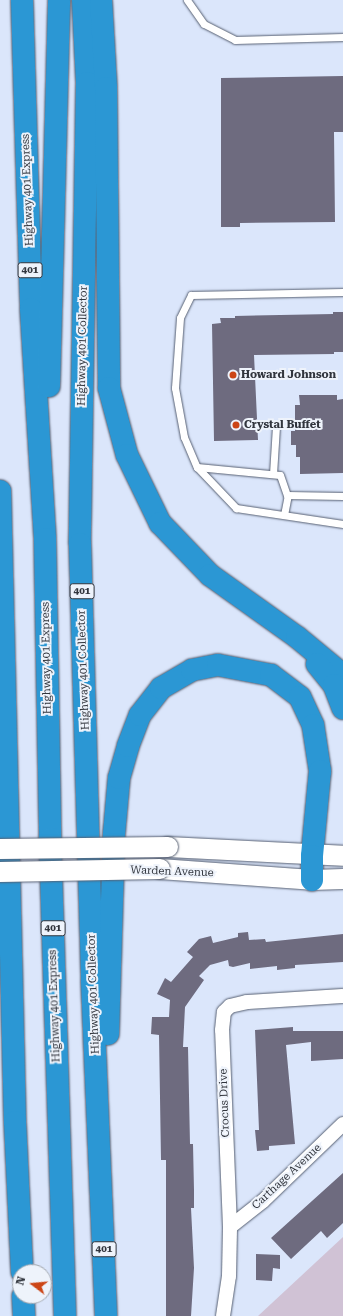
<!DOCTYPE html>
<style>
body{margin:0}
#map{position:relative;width:343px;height:1316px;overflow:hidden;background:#dbe6fb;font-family:"Roboto Serif",serif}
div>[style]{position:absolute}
.green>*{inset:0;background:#d0c2d5}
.building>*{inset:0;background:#6e6b7f}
.roads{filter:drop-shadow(0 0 1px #576072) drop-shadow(0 0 1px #576072)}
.service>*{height:7px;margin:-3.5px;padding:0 3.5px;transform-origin:3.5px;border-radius:3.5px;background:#fff}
.minor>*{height:14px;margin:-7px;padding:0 7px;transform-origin:7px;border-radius:7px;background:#fff}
.secondary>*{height:20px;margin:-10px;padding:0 10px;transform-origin:10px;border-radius:10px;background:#fff}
.motorway>*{height:22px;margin:-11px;padding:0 11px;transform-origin:11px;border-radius:11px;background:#2b97d4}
.bridges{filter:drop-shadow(0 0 1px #576072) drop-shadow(0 0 1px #576072)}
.secondary-bridge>*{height:20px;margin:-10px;padding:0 10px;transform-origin:10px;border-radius:10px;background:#fff}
.dots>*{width:11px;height:11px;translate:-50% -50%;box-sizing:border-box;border:2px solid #eef3fb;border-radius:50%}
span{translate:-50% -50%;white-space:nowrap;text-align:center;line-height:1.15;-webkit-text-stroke:4px #eef3fb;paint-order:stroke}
.shield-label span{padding:1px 3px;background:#eef3fb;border:1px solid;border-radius:3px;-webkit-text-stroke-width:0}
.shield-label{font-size:10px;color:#31353d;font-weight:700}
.street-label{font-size:11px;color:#31353d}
.poi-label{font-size:11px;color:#31353d;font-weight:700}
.left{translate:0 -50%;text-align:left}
.north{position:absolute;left:12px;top:1264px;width:40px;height:40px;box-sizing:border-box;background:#eef3fb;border:1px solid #a2a7af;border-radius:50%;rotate:286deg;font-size:11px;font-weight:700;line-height:16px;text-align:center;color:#31353d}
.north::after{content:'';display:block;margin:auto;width:14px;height:18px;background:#cc4516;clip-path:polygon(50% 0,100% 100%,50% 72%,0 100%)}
</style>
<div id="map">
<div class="green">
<div style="clip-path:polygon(343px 1237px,343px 1316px,258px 1316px)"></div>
</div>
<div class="building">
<div style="clip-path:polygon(343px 76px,343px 132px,334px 132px,335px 222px,240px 223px,240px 227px,221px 227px,221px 78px)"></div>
<div style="clip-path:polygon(333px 312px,343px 312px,343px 352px,334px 352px,334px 354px,254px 355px,258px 440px,214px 441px,212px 324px,221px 323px,220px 318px,235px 318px,235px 316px,333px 314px)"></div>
<div style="clip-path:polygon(299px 395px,337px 395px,337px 400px,343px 399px,343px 473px,300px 474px,300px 457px,296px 457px,296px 445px,291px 445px,291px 431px,295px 431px,295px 405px,300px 405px)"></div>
<div style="clip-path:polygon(248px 932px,249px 940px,265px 939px,266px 942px,343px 934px,343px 962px,295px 965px,295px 968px,277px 970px,277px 966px,250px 969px,250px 963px,233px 967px,229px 966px,228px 960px,210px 965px,199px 976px,204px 980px,185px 1007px,183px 1047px,188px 1047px,190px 1144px,193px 1144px,194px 1190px,194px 1208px,191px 1208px,194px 1268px,191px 1316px,166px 1316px,166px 1160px,161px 1160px,159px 1035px,151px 1034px,152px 1017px,169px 1017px,170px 1000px,157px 994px,165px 978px,171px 982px,193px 957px,187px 952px,199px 939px,211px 936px,213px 943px,238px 937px,238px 933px)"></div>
<div style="clip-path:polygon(293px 1027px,293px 1031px,343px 1031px,343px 1059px,311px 1061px,311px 1042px,286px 1045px,295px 1144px,269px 1146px,269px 1150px,257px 1151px,255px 1130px,259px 1130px,255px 1030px)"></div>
<div style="clip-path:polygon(343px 1173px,343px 1223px,327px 1238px,321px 1231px,291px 1259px,271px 1238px)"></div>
<div style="clip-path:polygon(256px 1254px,280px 1255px,280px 1269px,273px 1268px,272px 1281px,256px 1280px)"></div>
</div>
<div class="roads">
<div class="service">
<div style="left:187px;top:0;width:29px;rotate:55deg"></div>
<div style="left:204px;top:24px;width:35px;rotate:27deg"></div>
<div style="left:235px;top:40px;width:108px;rotate:-1.6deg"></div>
<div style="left:343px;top:292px;width:152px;rotate:178.9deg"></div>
<div style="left:191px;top:295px;width:25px;rotate:116deg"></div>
<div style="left:180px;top:318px;width:70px;rotate:94.1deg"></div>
<div style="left:175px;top:388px;width:50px;rotate:79.6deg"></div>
<div style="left:184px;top:437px;width:33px;rotate:67deg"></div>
<div style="left:197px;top:467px;width:83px;rotate:5.5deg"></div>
<div style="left:280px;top:475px;width:21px;rotate:71deg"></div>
<div style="left:287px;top:495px;width:56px;rotate:1deg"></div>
<div style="left:197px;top:467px;width:57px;rotate:46.4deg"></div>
<div style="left:236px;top:508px;width:108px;rotate:8.5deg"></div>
<div style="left:273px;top:474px;width:48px;rotate:-86.4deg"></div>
<div style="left:284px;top:515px;width:20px;rotate:-79deg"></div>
</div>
<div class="minor">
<div style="left:230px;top:1227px;width:42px;rotate:-38.2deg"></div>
<div style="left:263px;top:1201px;width:111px;rotate:-43.9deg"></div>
<div style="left:223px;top:1316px;width:40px;rotate:-81.5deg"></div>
<div style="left:229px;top:1276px;width:49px;rotate:-88.8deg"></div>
<div style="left:230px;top:1227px;width:197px;rotate:-92.3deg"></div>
<div style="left:222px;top:1030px;width:18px;rotate:-84deg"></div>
<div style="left:224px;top:1012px;width:8px;rotate:-45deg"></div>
<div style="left:230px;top:1006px;width:17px;rotate:-13deg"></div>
<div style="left:247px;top:1002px;width:96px;rotate:-3.6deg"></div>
</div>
<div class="secondary">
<div style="left:168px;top:847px;width:175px;rotate:2.9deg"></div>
<div style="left:160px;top:869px;width:152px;rotate:4.1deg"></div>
<div style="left:312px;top:880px;width:31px;rotate:-2deg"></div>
</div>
<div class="motorway">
<div style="left:22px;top:0;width:309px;rotate:88.3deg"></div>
<div style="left:31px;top:309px;width:230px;rotate:86.5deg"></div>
<div style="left:45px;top:539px;width:300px;rotate:89deg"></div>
<div style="left:50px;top:839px;width:477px;rotate:88.2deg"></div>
<div style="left:83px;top:0;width:83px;rotate:87.2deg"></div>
<div style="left:87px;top:83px;width:461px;rotate:90.9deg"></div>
<div style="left:80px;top:544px;width:437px;rotate:88.4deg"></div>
<div style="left:92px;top:981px;width:335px;rotate:87.6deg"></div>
<div style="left:101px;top:0;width:88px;rotate:86.7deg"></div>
<div style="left:106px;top:88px;width:300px;rotate:89.4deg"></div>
<div style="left:109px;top:388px;width:69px;rotate:75deg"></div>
<div style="left:127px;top:455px;width:76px;rotate:64.1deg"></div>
<div style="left:160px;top:523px;width:72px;rotate:46.1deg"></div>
<div style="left:210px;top:575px;width:107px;rotate:35.5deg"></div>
<div style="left:297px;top:637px;width:60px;rotate:39.6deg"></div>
<div style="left:49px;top:386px;width:386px;rotate:-88.5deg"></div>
<div style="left:0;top:491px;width:631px;rotate:88.64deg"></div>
<div style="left:15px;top:1122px;width:150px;rotate:87.3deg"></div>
<div style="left:317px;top:664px;width:27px;rotate:51deg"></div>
<div style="left:334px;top:685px;width:25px;rotate:69deg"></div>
<div style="left:108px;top:1034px;width:200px;rotate:-88.3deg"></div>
<div style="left:114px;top:834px;width:56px;rotate:-84.9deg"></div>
<div style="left:119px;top:778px;width:33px;rotate:-74deg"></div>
<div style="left:128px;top:746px;width:33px;rotate:-69deg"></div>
<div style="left:140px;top:715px;width:34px;rotate:-52deg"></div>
<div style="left:161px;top:688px;width:36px;rotate:-30deg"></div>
<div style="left:192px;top:670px;width:26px;rotate:-11deg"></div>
<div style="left:218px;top:665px;width:54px;rotate:10.7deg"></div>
<div style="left:271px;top:675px;width:36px;rotate:37deg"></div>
<div style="left:300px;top:697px;width:31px;rotate:65deg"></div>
<div style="left:313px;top:725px;width:47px;rotate:81.3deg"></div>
<div style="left:320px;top:771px;width:85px;rotate:95.4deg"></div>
<div style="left:312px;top:856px;width:24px;rotate:90deg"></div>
<div style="left:23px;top:1296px;width:20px;rotate:87deg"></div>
</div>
</div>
<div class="bridges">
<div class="secondary-bridge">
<div style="left:0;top:849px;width:168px;rotate:-0.7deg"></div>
<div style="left:0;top:872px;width:160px;rotate:-1.1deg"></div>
</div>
</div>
<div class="dots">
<div style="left:233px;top:375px;background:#cc4516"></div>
<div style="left:236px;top:425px;background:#cc4516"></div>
</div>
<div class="shield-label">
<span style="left:30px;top:270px">401</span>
<span style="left:82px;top:591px">401</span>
<span style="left:53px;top:928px">401</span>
<span style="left:104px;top:1249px">401</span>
</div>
<div class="street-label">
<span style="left:28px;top:190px;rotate:-92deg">Highway 401 Express</span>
<span style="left:83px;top:346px;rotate:-89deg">Highway 401 Collector</span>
<span style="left:47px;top:658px;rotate:-91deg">Highway 401 Express</span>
<span style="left:84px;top:670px;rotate:-92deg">Highway 401 Collector</span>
<span style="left:172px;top:872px;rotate:2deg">Warden Avenue</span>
<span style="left:94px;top:994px;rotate:-92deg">Highway 401 Collector</span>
<span style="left:55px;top:1006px;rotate:-92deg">Highway 401 Express</span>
<span style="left:225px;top:1103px;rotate:-92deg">Crocus Drive</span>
<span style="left:287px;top:1177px;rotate:-43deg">Carthage Avenue</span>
</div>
<div class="poi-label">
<span class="left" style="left:241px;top:375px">Howard Johnson</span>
<span class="left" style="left:244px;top:425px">Crystal Buffet</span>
</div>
<div class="north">N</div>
</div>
